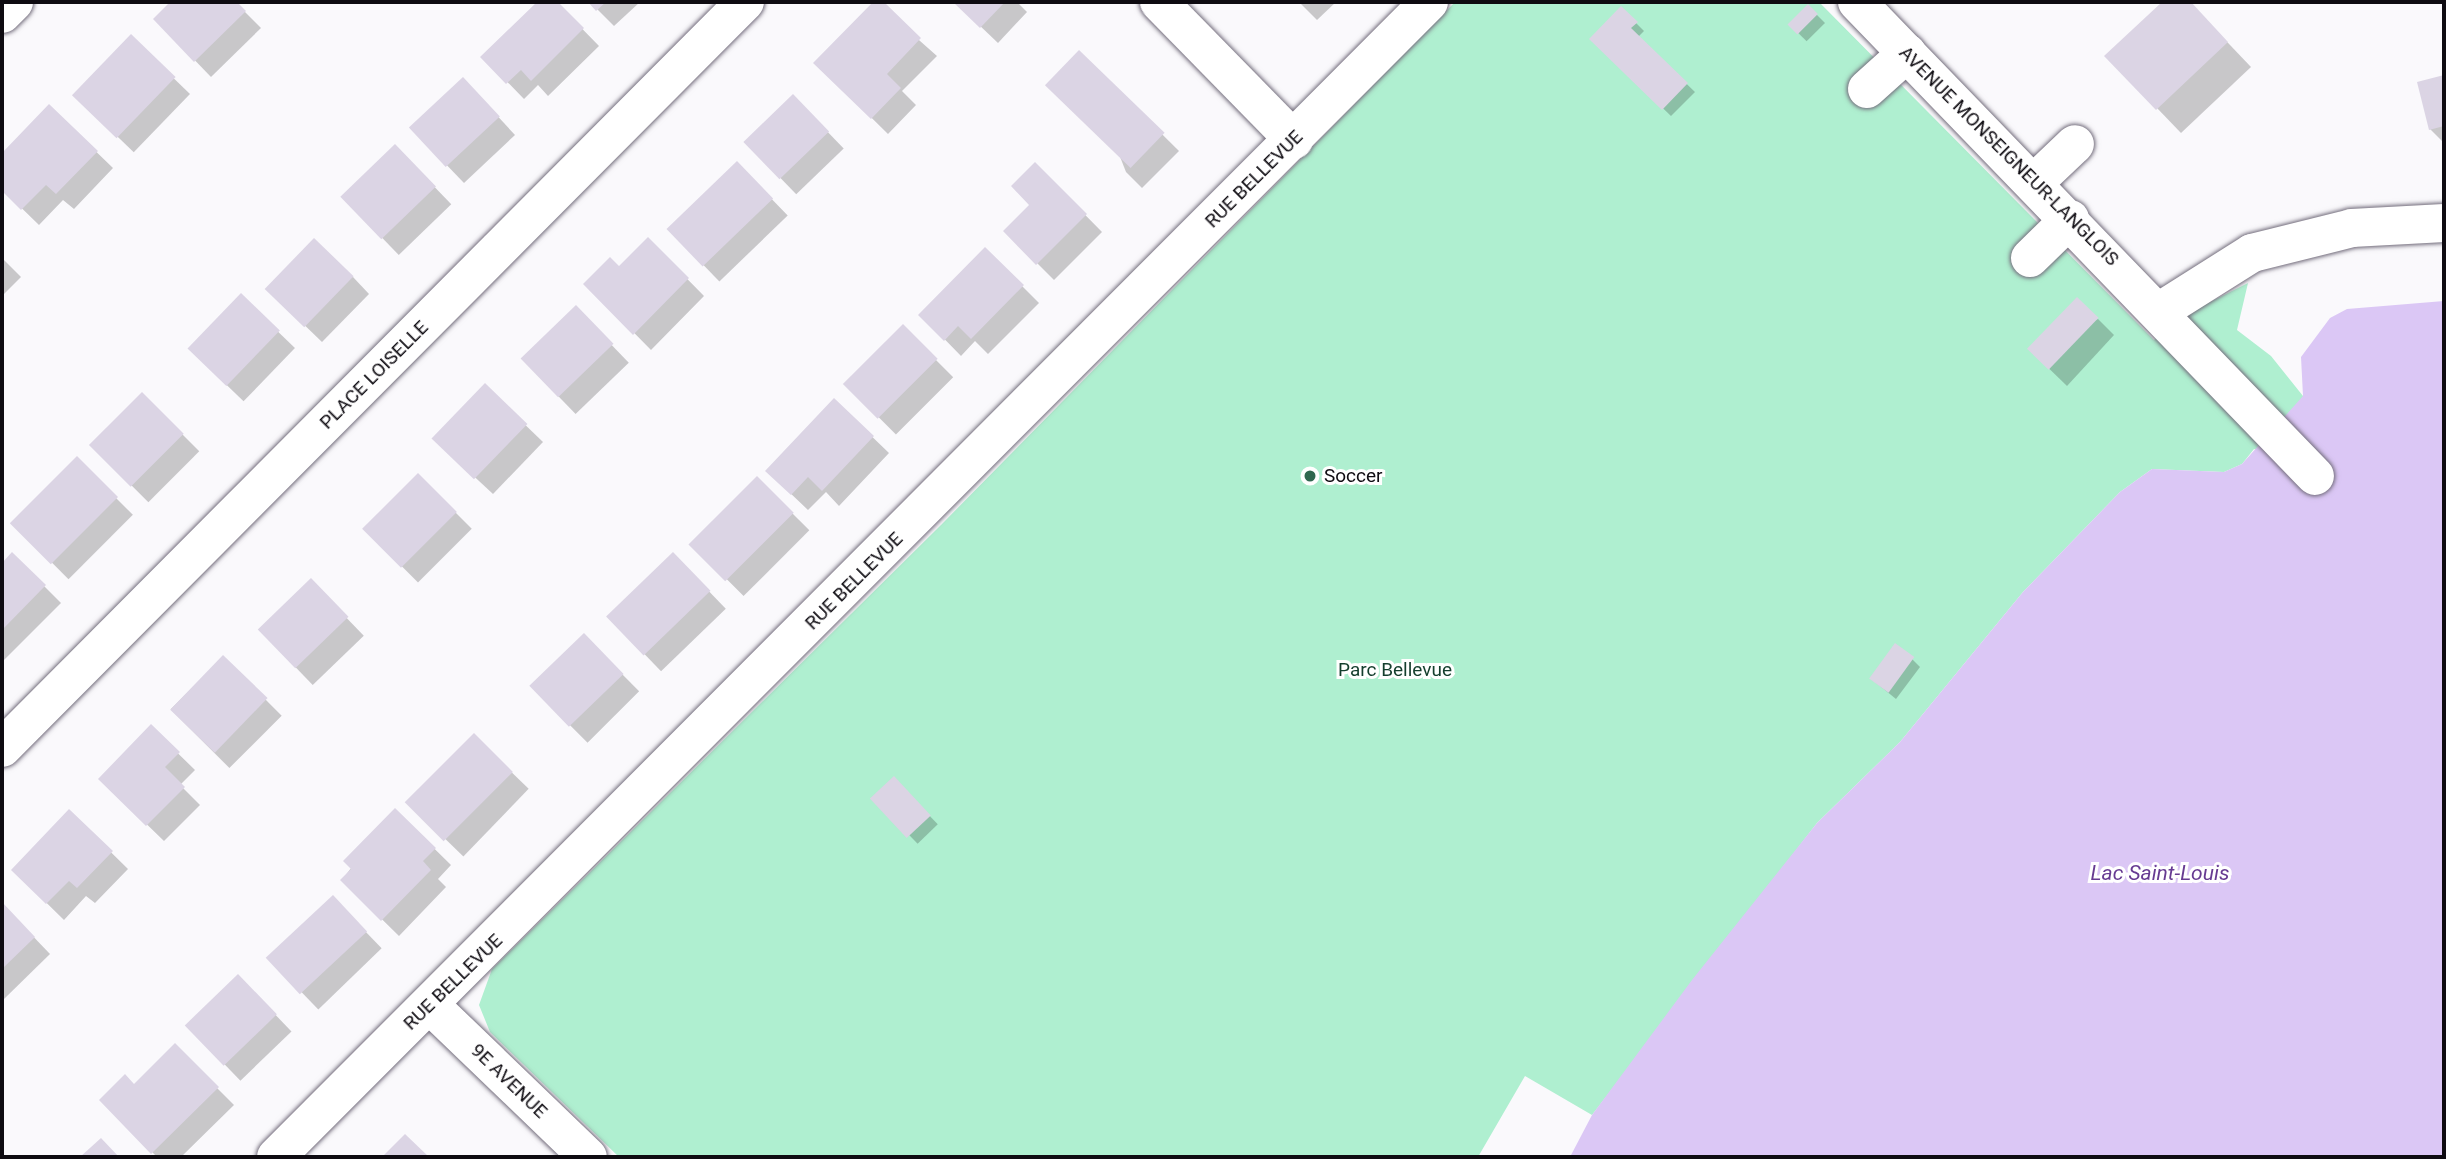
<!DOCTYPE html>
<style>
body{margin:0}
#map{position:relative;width:2446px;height:1159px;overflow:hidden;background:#faf9fc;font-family:Roboto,sans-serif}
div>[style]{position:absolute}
.green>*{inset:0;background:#afefd0}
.water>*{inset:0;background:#dbc7f5}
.shadow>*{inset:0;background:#0003;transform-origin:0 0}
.building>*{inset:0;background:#dbd4e4;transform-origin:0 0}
.roads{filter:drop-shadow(0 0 2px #746e7d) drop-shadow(0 0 2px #746e7d)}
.minor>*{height:38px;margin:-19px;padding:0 19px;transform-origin:19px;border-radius:19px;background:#fff}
.dots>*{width:19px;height:19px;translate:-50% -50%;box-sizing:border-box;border:4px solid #fff;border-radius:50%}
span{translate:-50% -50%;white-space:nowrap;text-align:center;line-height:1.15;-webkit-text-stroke:6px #fff;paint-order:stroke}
.street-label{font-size:19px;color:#0e0b11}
.poi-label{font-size:19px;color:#0e0b11}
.left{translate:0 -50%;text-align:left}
.park-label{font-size:19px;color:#143e2d}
.water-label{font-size:21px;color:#673b92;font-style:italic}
.frame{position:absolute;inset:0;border:4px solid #0e0b11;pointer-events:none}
</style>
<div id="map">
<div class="green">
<div style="clip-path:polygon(1455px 2px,1819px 2px,2154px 340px,2176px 319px,2248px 283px,2237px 330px,2271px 356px,2303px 396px,2324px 467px,2254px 449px,2242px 464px,2224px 472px,2152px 469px,2120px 492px,2023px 592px,1900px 742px,1817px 823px,1592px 1115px,1525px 1076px,1478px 1157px,619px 1157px,490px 1032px,479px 1005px,492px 969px,942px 524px)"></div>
</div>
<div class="water">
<div style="clip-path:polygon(2444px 301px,2444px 1157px,1570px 1157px,1592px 1115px,1692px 980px,1817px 823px,1900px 742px,2023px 592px,2120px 492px,2152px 469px,2224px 472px,2242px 464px,2303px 396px,2301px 357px,2330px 318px,2347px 309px)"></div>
</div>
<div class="shadow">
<div style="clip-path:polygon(173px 2px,235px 2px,261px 28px,211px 77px,155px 19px)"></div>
<div style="clip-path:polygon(539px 2px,556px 2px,599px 46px,548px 96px,538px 85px,524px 99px,483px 57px)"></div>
<div style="clip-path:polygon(590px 2px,640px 2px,614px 26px)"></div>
<div style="clip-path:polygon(876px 2px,937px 56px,902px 91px,916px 105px,888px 134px,816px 63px)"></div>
<div style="clip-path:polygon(955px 2px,1017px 2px,1027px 12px,998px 43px)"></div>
<div style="clip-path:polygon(1299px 2px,1336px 2px,1317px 20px)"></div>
<div style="clip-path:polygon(2164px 2px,2189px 2px,2251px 67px,2181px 133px,2107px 56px)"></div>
<div style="left:1808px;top:6px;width:24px;height:26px;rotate:45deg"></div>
<div style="clip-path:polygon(1621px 8px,1644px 31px,1638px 37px,1695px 92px,1671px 116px,1591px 39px)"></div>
<div style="left:131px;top:37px;width:82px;height:81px;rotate:44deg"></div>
<div style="clip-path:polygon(1079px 52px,1179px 151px,1142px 188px,1126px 172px)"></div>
<div style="clip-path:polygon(2444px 77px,2444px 143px,2430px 129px,2419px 83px)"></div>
<div style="clip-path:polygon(479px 96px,515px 135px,464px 183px,411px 128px)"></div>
<div style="left:793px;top:96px;width:73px;height:66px;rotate:46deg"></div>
<div style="clip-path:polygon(49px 106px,113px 168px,74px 209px,63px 200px,39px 225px,2px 189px,2px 156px)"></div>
<div style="left:395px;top:146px;width:81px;height:73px;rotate:46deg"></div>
<div style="left:737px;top:163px;width:73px;height:95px;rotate:46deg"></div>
<div style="clip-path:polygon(1035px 164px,1102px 232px,1054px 280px,1005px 231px,1032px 205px)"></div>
<div style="clip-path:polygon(648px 239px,704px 296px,651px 350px,586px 284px,619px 268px)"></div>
<div style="clip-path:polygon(985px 249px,1039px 303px,988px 354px,975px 341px,961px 356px,921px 315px)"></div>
<div style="clip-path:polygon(2px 258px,21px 277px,2px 296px)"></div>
<div style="clip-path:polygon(353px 277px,369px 294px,322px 342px,267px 289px)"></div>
<div style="left:241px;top:296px;width:75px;height:74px;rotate:44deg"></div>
<div style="left:576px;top:308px;width:76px;height:74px;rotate:46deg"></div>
<div style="clip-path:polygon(2098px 319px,2114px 335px,2067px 386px,2030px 350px)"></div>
<div style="left:903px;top:327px;width:71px;height:81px;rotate:45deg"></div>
<div style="clip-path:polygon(485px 386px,543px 442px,493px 494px,451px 455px)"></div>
<div style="left:142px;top:394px;width:81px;height:72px;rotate:45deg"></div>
<div style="clip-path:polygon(834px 400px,889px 453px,839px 506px,826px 492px,808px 510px,767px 471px)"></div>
<div style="left:77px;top:459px;width:79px;height:91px;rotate:45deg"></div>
<div style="left:418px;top:475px;width:76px;height:76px;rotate:45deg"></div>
<div style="left:757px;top:478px;width:74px;height:93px;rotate:45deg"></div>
<div style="clip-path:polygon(12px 554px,61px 603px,3px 661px,2px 565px)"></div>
<div style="left:673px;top:554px;width:76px;height:90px;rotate:46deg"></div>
<div style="left:311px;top:581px;width:76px;height:71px;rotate:46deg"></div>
<div style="left:584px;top:636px;width:78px;height:73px;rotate:45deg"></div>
<div style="left:223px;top:657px;width:83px;height:74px;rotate:45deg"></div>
<div style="clip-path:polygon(1912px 659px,1920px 667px,1896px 699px,1870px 678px)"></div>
<div style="clip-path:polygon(151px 727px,195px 770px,180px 785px,200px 805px,164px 841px,100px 779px)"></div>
<div style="left:474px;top:736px;width:76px;height:94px;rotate:44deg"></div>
<div style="left:894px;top:779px;width:63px;height:28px;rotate:46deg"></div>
<div style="clip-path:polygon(395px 810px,451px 865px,438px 879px,446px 887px,399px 936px,342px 880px)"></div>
<div style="clip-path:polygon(69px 811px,128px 869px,95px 903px,86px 896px,64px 920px,13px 870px)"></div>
<div style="left:333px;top:898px;width:70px;height:88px;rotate:46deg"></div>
<div style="clip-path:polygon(2px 904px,50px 954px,3px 1000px,2px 998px)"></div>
<div style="left:238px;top:976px;width:77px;height:71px;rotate:46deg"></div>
<div style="clip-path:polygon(175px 1046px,234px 1105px,181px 1157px,157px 1157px,101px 1100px,134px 1086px)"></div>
</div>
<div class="building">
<div style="clip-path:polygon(170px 2px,237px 2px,246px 11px,194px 62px,153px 19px)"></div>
<div style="clip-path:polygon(537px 2px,558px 2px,584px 28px,531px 81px,521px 70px,506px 84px,480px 57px)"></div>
<div style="clip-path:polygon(588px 2px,606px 2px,596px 11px)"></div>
<div style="clip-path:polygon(873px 2px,884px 2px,921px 38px,887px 74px,901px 88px,871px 119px,813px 63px)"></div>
<div style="clip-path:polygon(953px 2px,1005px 2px,980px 28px)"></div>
<div style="clip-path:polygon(2162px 2px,2191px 2px,2228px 42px,2156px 110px,2104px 56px)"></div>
<div style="left:1808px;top:4px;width:14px;height:29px;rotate:45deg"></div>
<div style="clip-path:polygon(1621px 6px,1638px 22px,1631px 28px,1688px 83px,1662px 110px,1589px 39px)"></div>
<div style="left:131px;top:34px;width:62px;height:85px;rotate:44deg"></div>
<div style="left:1079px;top:50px;width:119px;height:49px;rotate:44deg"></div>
<div style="clip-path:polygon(2444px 75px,2444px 126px,2429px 130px,2417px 82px)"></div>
<div style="left:463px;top:77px;width:54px;height:74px;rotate:47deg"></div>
<div style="left:793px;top:94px;width:52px;height:69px;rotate:46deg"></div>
<div style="clip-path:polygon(49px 104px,98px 151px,56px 194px,46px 185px,21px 210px,2px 191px,2px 153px)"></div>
<div style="left:395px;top:144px;width:59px;height:76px;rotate:46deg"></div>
<div style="left:737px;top:161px;width:52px;height:98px;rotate:46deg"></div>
<div style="clip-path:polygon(1035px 162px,1087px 214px,1036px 265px,1003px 231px,1029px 205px,1011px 186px)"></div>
<div style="clip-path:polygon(648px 237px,689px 278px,633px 335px,583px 284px,610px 257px,619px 266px)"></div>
<div style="left:314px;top:238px;width:55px;height:71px;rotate:44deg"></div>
<div style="clip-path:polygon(985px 247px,1024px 285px,971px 339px,958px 326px,944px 341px,918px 315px)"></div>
<div style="left:241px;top:293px;width:54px;height:77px;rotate:44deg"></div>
<div style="left:2077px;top:297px;width:30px;height:72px;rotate:44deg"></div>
<div style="left:576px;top:305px;width:54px;height:77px;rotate:46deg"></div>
<div style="left:903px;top:324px;width:49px;height:85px;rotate:45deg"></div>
<div style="left:485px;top:383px;width:59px;height:77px;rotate:44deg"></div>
<div style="left:142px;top:392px;width:59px;height:75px;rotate:45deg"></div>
<div style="clip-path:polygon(834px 398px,874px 436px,822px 491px,808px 477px,791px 495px,765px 471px)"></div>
<div style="left:77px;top:456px;width:58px;height:95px;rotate:45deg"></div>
<div style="left:418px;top:473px;width:55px;height:79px;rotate:45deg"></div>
<div style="left:757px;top:476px;width:52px;height:97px;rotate:45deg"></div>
<div style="clip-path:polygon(12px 552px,46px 585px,2px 630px,2px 563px)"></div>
<div style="left:673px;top:552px;width:54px;height:93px;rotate:46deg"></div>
<div style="left:311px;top:578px;width:54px;height:74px;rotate:46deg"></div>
<div style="left:584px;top:633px;width:57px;height:76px;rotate:46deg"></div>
<div style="left:1895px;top:643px;width:24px;height:44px;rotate:36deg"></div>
<div style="left:223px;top:655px;width:62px;height:76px;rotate:44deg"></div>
<div style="clip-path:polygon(151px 724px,180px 752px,165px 767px,185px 787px,146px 826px,98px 779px)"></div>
<div style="left:474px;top:733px;width:55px;height:98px;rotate:45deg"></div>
<div style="left:894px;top:776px;width:54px;height:33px;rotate:47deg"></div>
<div style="clip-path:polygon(395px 808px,436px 848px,423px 861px,431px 870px,381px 921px,340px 880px,351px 869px,343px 861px)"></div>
<div style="clip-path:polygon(69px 809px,113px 851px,77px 888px,69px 881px,46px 904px,11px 870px)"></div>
<div style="left:333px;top:895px;width:50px;height:92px;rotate:47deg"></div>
<div style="clip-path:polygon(2px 902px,35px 937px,2px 969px)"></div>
<div style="left:238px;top:974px;width:56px;height:74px;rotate:46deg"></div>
<div style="clip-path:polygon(175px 1043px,219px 1087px,151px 1154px,99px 1100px,125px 1074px,134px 1084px)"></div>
<div style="clip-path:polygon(405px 1134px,429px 1157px,382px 1157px)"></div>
<div style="clip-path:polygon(101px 1138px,119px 1157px,80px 1157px)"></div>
</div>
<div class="roads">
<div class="minor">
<div style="left:1159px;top:2px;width:193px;rotate:45.6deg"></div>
<div style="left:1857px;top:2px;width:659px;rotate:45.98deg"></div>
<div style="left:2px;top:14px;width:17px;rotate:-45deg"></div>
<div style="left:1867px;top:89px;width:54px;rotate:-42deg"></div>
<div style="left:2035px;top:182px;width:55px;rotate:-43.5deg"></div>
<div style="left:2030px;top:258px;width:56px;rotate:-44.3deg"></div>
<div style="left:2160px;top:311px;width:109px;rotate:-32.2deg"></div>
<div style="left:2252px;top:253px;width:103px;rotate:-14deg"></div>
<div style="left:2352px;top:228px;width:92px;rotate:-3.1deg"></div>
<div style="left:2px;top:748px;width:1053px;rotate:-45.12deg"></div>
<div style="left:430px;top:1005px;width:219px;rotate:43.9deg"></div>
<div style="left:276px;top:1157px;width:1632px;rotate:-45.05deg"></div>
</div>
</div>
<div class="dots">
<div style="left:1310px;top:476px;background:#2f674f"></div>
</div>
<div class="street-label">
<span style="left:2009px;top:156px;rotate:45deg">AVENUE MONSEIGNEUR-LANGLOIS</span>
<span style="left:1254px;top:179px;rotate:-45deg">RUE BELLEVUE</span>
<span style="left:374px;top:375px;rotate:-45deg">PLACE LOISELLE</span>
<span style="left:854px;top:581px;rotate:-45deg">RUE BELLEVUE</span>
<span style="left:453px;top:982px;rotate:-44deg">RUE BELLEVUE</span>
<span style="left:509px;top:1081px;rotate:44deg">9E AVENUE</span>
</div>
<div class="poi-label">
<span class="left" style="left:1324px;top:476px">Soccer</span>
</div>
<div class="park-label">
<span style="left:1395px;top:670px">Parc Bellevue</span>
</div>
<div class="water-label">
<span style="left:2160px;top:873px">Lac Saint-Louis</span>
</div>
<div class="frame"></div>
</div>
